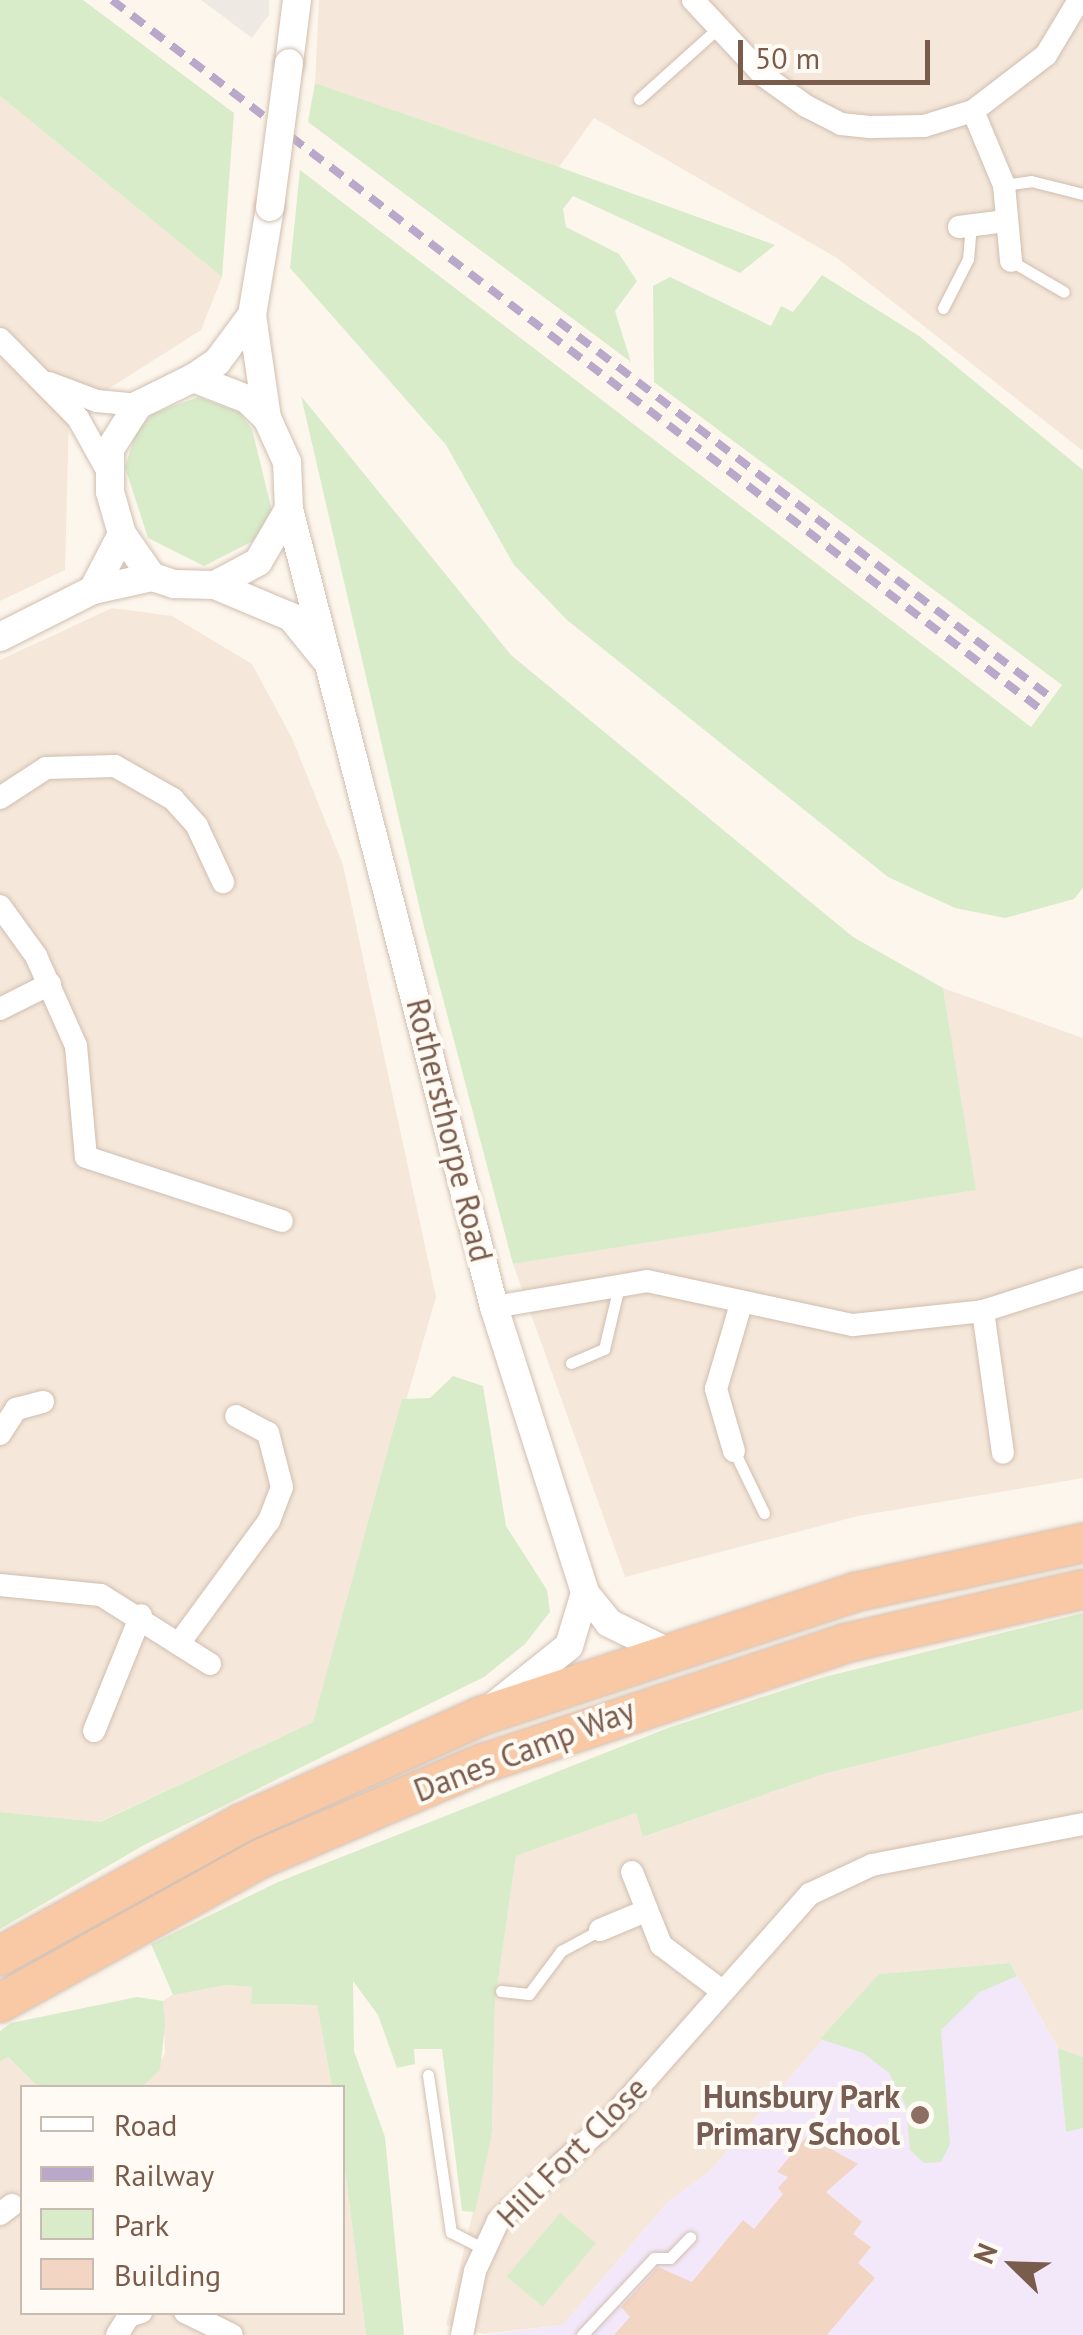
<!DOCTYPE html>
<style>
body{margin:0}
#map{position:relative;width:1083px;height:2335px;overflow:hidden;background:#fdf6ec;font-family:"PT Sans",sans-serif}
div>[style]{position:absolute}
.residential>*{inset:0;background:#f5e8da}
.industrial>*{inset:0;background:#efe9e4}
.education>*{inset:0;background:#f3e8fa}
.green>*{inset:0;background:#d8ecc9;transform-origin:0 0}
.building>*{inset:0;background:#f3d5c3}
.roads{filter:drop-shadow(0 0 2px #d1beb0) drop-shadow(0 0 2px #d1beb0)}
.service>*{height:11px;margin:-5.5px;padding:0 5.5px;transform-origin:5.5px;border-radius:5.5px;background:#fff}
.minor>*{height:22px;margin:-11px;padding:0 11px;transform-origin:11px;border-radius:11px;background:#fff}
.tertiary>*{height:28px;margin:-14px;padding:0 14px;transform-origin:14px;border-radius:14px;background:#fff}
.trunk>*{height:38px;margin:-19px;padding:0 19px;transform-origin:19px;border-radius:19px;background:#f9c8a4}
.rail>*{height:8px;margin-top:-4px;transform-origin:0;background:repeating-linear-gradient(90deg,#b9a8c9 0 15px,transparent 0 25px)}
.bridges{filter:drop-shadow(0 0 2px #d1beb0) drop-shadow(0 0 2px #d1beb0)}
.tertiary-bridge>*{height:28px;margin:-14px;padding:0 14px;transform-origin:14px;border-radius:14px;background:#fff}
.dots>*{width:28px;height:28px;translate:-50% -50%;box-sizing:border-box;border:5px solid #fffaf3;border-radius:50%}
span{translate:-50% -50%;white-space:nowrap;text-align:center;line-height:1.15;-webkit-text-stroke:8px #fffaf3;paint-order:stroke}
.street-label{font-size:32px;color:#7a5c4d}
.education-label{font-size:32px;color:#785e54;font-weight:700}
.right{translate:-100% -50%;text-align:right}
.legend{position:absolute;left:20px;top:2085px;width:325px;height:230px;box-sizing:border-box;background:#fffaf3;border:2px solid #cabbb1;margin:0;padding:12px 18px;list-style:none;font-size:30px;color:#7a5c4d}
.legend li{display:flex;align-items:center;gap:20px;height:50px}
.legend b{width:50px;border:2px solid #cabbb1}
.north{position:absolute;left:963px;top:2215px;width:100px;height:100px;-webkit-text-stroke:8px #fffaf3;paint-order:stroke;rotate:293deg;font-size:28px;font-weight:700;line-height:40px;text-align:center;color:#7a5c4d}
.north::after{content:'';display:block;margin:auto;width:35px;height:45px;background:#7a5c4d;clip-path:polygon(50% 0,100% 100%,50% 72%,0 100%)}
.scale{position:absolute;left:738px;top:40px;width:192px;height:45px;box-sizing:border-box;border:5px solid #7a5c4d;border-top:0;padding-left:12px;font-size:30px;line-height:35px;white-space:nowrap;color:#7a5c4d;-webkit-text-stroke:8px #fffaf3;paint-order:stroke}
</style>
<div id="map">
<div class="residential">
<div style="clip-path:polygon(319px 0,1083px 0,1083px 451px,837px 258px,594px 118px,559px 167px,315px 83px)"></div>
<div style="clip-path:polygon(0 96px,222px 277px,201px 330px,69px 414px,65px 570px,0 601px)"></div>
<div style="clip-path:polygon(112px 608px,172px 616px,252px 664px,292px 738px,343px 865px,436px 1297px,313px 1722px,99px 1822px,0 1812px,0 660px)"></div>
<div style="clip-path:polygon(943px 988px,1083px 1038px,1083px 1478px,858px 1516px,625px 1577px,513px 1264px,975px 1190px)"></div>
<div style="clip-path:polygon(1083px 1710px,1083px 2057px,1058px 2048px,1010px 1963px,879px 1974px,709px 2172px,668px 2202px,563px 2325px,484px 2334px,446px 2325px,492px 2133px,495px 2002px,516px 1856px,636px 1813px,644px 1837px,827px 1773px)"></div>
<div style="clip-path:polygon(225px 1985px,253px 1987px,252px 2004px,317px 2005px,332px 2087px,142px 2088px,165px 2054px,163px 2001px,181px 1989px)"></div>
<div style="clip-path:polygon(8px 2057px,38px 2087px,22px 2088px,22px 2312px,342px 2312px,343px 2154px,366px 2335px,0 2335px,0 2062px)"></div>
</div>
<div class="industrial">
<div style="clip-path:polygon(201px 0,269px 0,269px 15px,252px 38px)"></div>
</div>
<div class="education">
<div style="clip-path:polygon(1010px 1963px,1058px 2048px,1083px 2057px,1083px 2335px,484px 2335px,563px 2325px,668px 2202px,709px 2172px,879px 1974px)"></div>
</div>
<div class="green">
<div style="clip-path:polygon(0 0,83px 0,234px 113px,222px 277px,0 96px)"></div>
<div style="clip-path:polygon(315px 83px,559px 167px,775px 245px,740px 273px,573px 196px,563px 209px,566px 227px,619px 254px,637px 281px,615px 311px,631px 362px,308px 122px)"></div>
<div style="clip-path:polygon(300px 170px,1031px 727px,1062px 685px,654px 382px,653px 286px,670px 277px,771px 326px,781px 306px,793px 312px,822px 275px,919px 336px,1083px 470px,1083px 888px,1074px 899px,1005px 918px,955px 908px,888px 877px,567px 620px,514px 565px,446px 445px,290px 268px)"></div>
<div style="clip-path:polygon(301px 396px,511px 655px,853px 937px,943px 988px,976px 1190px,513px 1264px,424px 927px)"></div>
<div style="clip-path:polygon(198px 397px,239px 412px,252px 429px,272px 511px,255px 540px,204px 566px,148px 538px,125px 467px,136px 432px,152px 414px)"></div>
<div style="clip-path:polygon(453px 1376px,483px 1386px,506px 1526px,547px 1590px,550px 1612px,525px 1644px,484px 1677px,144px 1845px,0 1929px,0 1812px,100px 1822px,313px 1722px,402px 1399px,430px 1398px)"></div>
<div style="clip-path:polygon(1083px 1613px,1083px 1710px,827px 1773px,643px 1837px,636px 1813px,516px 1856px,495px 2002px,492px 2133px,475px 2212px,462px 2211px,442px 2049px,414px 2049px,415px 2064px,397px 2068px,378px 2015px,353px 1981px,354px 2051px,385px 2137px,404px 2335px,366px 2335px,343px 2154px,342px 2088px,332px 2087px,317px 2005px,251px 2004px,252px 1987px,225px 1985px,173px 1995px,151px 1944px,278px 1882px,668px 1728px,824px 1677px)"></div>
<div style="clip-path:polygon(1010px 1963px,1017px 1976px,980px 1992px,941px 2030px,950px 2144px,941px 2162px,924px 2163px,910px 2150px,906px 2106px,889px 2073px,863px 2053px,820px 2039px,879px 1974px)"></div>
<div style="clip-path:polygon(137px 1997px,163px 2001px,165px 2025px,160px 2070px,142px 2087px,38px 2087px,8px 2057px,0 2062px,0 2031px,11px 2023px)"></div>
<div style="clip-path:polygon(1058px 2048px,1083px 2057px,1083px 2128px,1066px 2132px)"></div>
<div style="left:560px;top:2213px;width:47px;height:83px;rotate:40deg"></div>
</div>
<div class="building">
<div style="clip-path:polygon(807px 2136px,858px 2164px,826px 2192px,862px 2222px,853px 2234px,871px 2247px,858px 2263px,875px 2278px,827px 2335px,614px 2335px,630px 2317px,621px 2307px,658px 2267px,692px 2282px,743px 2220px,754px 2229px,783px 2194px,778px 2188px,788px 2177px,777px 2172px)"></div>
</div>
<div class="roads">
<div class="service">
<div style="left:639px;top:99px;width:105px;rotate:-41.9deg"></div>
<div style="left:1004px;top:185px;width:27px;rotate:-8deg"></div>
<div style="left:1031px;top:181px;width:54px;rotate:14deg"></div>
<div style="left:1011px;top:261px;width:61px;rotate:30.3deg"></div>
<div style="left:943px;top:308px;width:55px;rotate:-63deg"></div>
<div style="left:968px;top:259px;width:33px;rotate:-85deg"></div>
<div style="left:571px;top:1363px;width:36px;rotate:-23deg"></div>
<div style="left:604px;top:1349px;width:65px;rotate:-76.6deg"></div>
<div style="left:734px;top:1451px;width:69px;rotate:64.2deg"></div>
<div style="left:501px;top:1991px;width:28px;rotate:6deg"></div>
<div style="left:529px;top:1994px;width:54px;rotate:-53.3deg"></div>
<div style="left:561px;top:1951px;width:44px;rotate:-28.3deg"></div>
<div style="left:428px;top:2075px;width:159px;rotate:81.7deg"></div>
<div style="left:451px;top:2232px;width:36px;rotate:27deg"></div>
<div style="left:582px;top:2335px;width:105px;rotate:-46.9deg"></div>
<div style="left:654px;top:2258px;width:16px"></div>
<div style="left:670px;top:2258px;width:29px;rotate:-46deg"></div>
</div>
<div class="minor">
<div style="left:693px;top:0;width:104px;rotate:46.9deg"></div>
<div style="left:764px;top:76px;width:52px;rotate:35.5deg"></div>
<div style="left:806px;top:106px;width:39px;rotate:27deg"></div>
<div style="left:841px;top:124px;width:31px;rotate:6deg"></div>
<div style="left:872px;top:127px;width:52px;rotate:-1.1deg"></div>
<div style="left:924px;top:126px;width:51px;rotate:-17deg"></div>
<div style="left:973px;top:111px;width:92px;rotate:-37.5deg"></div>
<div style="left:1046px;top:55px;width:64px;rotate:-59deg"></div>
<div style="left:973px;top:111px;width:80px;rotate:67.3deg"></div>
<div style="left:1004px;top:185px;width:76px;rotate:84.7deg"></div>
<div style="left:959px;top:227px;width:47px;rotate:-7.3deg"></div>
<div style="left:0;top:339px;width:111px;rotate:45.4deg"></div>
<div style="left:78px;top:418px;width:62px;rotate:60.9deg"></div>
<div style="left:49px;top:383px;width:51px;rotate:20.6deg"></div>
<div style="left:97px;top:401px;width:41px;rotate:5.6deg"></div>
<div style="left:0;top:798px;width:55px;rotate:-33.1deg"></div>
<div style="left:46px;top:768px;width:69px;rotate:-1.7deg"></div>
<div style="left:115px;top:766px;width:67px;rotate:29.6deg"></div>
<div style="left:173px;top:799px;width:36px;rotate:48deg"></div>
<div style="left:197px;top:826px;width:62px;rotate:65.1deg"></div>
<div style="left:0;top:906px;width:62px;rotate:54.2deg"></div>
<div style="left:36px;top:956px;width:98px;rotate:66deg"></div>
<div style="left:76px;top:1046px;width:111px;rotate:84.9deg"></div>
<div style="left:86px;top:1157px;width:206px;rotate:18.1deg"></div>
<div style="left:0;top:1009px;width:56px;rotate:-26.6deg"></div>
<div style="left:494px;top:1307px;width:155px;rotate:-9.6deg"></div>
<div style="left:647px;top:1281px;width:211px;rotate:12.1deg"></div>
<div style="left:853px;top:1325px;width:131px;rotate:-6.1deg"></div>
<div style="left:983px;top:1311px;width:105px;rotate:-17.7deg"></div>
<div style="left:983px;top:1311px;width:143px;rotate:82deg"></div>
<div style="left:0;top:1434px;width:30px;rotate:-57deg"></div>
<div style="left:16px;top:1409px;width:28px;rotate:-15deg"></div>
<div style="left:734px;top:1451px;width:65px;rotate:-106.2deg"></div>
<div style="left:716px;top:1389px;width:89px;rotate:-73.6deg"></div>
<div style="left:0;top:1585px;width:101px;rotate:5.7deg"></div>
<div style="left:101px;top:1595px;width:129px;rotate:32.3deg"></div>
<div style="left:180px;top:1642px;width:150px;rotate:-53.7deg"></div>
<div style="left:269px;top:1521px;width:36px;rotate:-69deg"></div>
<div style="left:282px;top:1487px;width:56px;rotate:-104.5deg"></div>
<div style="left:268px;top:1433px;width:36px;rotate:-152deg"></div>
<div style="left:94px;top:1731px;width:125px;rotate:-67.9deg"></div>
<div style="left:632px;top:1872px;width:79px;rotate:68.3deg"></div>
<div style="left:661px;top:1945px;width:76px;rotate:37deg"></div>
<div style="left:600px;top:1930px;width:47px;rotate:-22.7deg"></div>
<div style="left:0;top:2214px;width:15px;rotate:-37deg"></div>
<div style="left:185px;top:2312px;width:52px;rotate:26.1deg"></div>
<div style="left:117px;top:2335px;width:22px;rotate:-58deg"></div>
<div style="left:129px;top:2316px;width:13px;rotate:-18deg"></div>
<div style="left:462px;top:2335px;width:65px;rotate:-78.5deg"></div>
<div style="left:475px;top:2271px;width:55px;rotate:-65.3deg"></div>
<div style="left:498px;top:2221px;width:149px;rotate:-42deg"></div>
<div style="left:609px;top:2121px;width:303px;rotate:-48.5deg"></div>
<div style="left:810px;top:1894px;width:68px;rotate:-25.1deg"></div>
<div style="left:872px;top:1865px;width:215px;rotate:-11deg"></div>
</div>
<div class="tertiary">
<div style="left:289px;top:63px;width:64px;rotate:-82.8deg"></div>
<div style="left:193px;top:378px;width:29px;rotate:-34deg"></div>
<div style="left:217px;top:362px;width:59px;rotate:-53.3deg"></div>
<div style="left:267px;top:418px;width:104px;rotate:-98.3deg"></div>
<div style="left:252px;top:315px;width:109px;rotate:-80.5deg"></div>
<div style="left:289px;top:509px;width:61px;rotate:120.3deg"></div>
<div style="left:258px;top:562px;width:49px;rotate:151.9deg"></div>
<div style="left:215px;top:585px;width:41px;rotate:-178.6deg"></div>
<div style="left:174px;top:584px;width:23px;rotate:-162deg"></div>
<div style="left:152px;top:577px;width:52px;rotate:-124.9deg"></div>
<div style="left:122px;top:534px;width:44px;rotate:-105.9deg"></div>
<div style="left:110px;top:492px;width:43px;rotate:-90deg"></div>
<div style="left:110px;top:449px;width:52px;rotate:-57.5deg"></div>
<div style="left:138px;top:405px;width:61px;rotate:-26.1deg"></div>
<div style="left:193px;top:378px;width:58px;rotate:21.3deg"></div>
<div style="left:247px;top:399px;width:28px;rotate:44deg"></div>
<div style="left:267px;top:418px;width:48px;rotate:65.6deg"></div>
<div style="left:287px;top:462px;width:47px;rotate:87.6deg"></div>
<div style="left:289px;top:509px;width:824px;rotate:75.59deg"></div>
<div style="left:494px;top:1307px;width:300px;rotate:72.3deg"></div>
<div style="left:585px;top:1593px;width:55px;rotate:106.8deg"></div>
<div style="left:569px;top:1646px;width:96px;rotate:141.3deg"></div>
<div style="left:215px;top:585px;width:82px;rotate:22.8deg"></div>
<div style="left:291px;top:617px;width:54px;rotate:51deg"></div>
<div style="left:93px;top:590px;width:63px;rotate:-62.6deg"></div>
<div style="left:0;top:637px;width:104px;rotate:-26.8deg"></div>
<div style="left:93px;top:590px;width:60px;rotate:-12.4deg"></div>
<div style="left:585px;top:1593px;width:38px;rotate:51deg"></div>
<div style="left:609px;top:1623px;width:61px;rotate:26.1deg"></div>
</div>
<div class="trunk">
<div style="left:0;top:1956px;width:276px;rotate:-28.8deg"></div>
<div style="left:242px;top:1823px;width:262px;rotate:-24.1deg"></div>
<div style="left:481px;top:1716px;width:395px;rotate:-18.3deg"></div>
<div style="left:856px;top:1592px;width:232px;rotate:-12.2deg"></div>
<div style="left:0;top:2003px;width:299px;rotate:-29deg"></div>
<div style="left:262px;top:1858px;width:241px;rotate:-23.2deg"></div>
<div style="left:484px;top:1763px;width:381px;rotate:-18.3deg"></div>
<div style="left:846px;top:1643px;width:243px;rotate:-12.8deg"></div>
</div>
</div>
<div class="rail">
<div style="left:112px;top:0;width:1171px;rotate:37.37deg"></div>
<div style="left:558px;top:321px;width:623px;rotate:37.37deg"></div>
</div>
<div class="bridges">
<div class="tertiary-bridge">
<div style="left:270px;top:207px;width:145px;rotate:-82.5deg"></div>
</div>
</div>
<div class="dots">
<div style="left:920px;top:2115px;background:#8d6e63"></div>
</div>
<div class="street-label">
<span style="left:450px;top:1130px;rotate:76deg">Rothersthorpe Road</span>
<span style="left:524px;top:1750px;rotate:-21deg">Danes Camp Way</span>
<span style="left:572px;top:2152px;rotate:-45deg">Hill Fort Close</span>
</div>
<div class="education-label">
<span class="right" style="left:900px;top:2115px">Hunsbury Park<br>Primary School</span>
</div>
<ul class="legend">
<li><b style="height:12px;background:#fff"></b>Road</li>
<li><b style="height:12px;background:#b9a8c9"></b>Railway</li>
<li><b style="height:28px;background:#d8ecc9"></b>Park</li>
<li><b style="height:28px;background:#f3d5c3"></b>Building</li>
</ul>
<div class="north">N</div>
<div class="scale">50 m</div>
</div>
